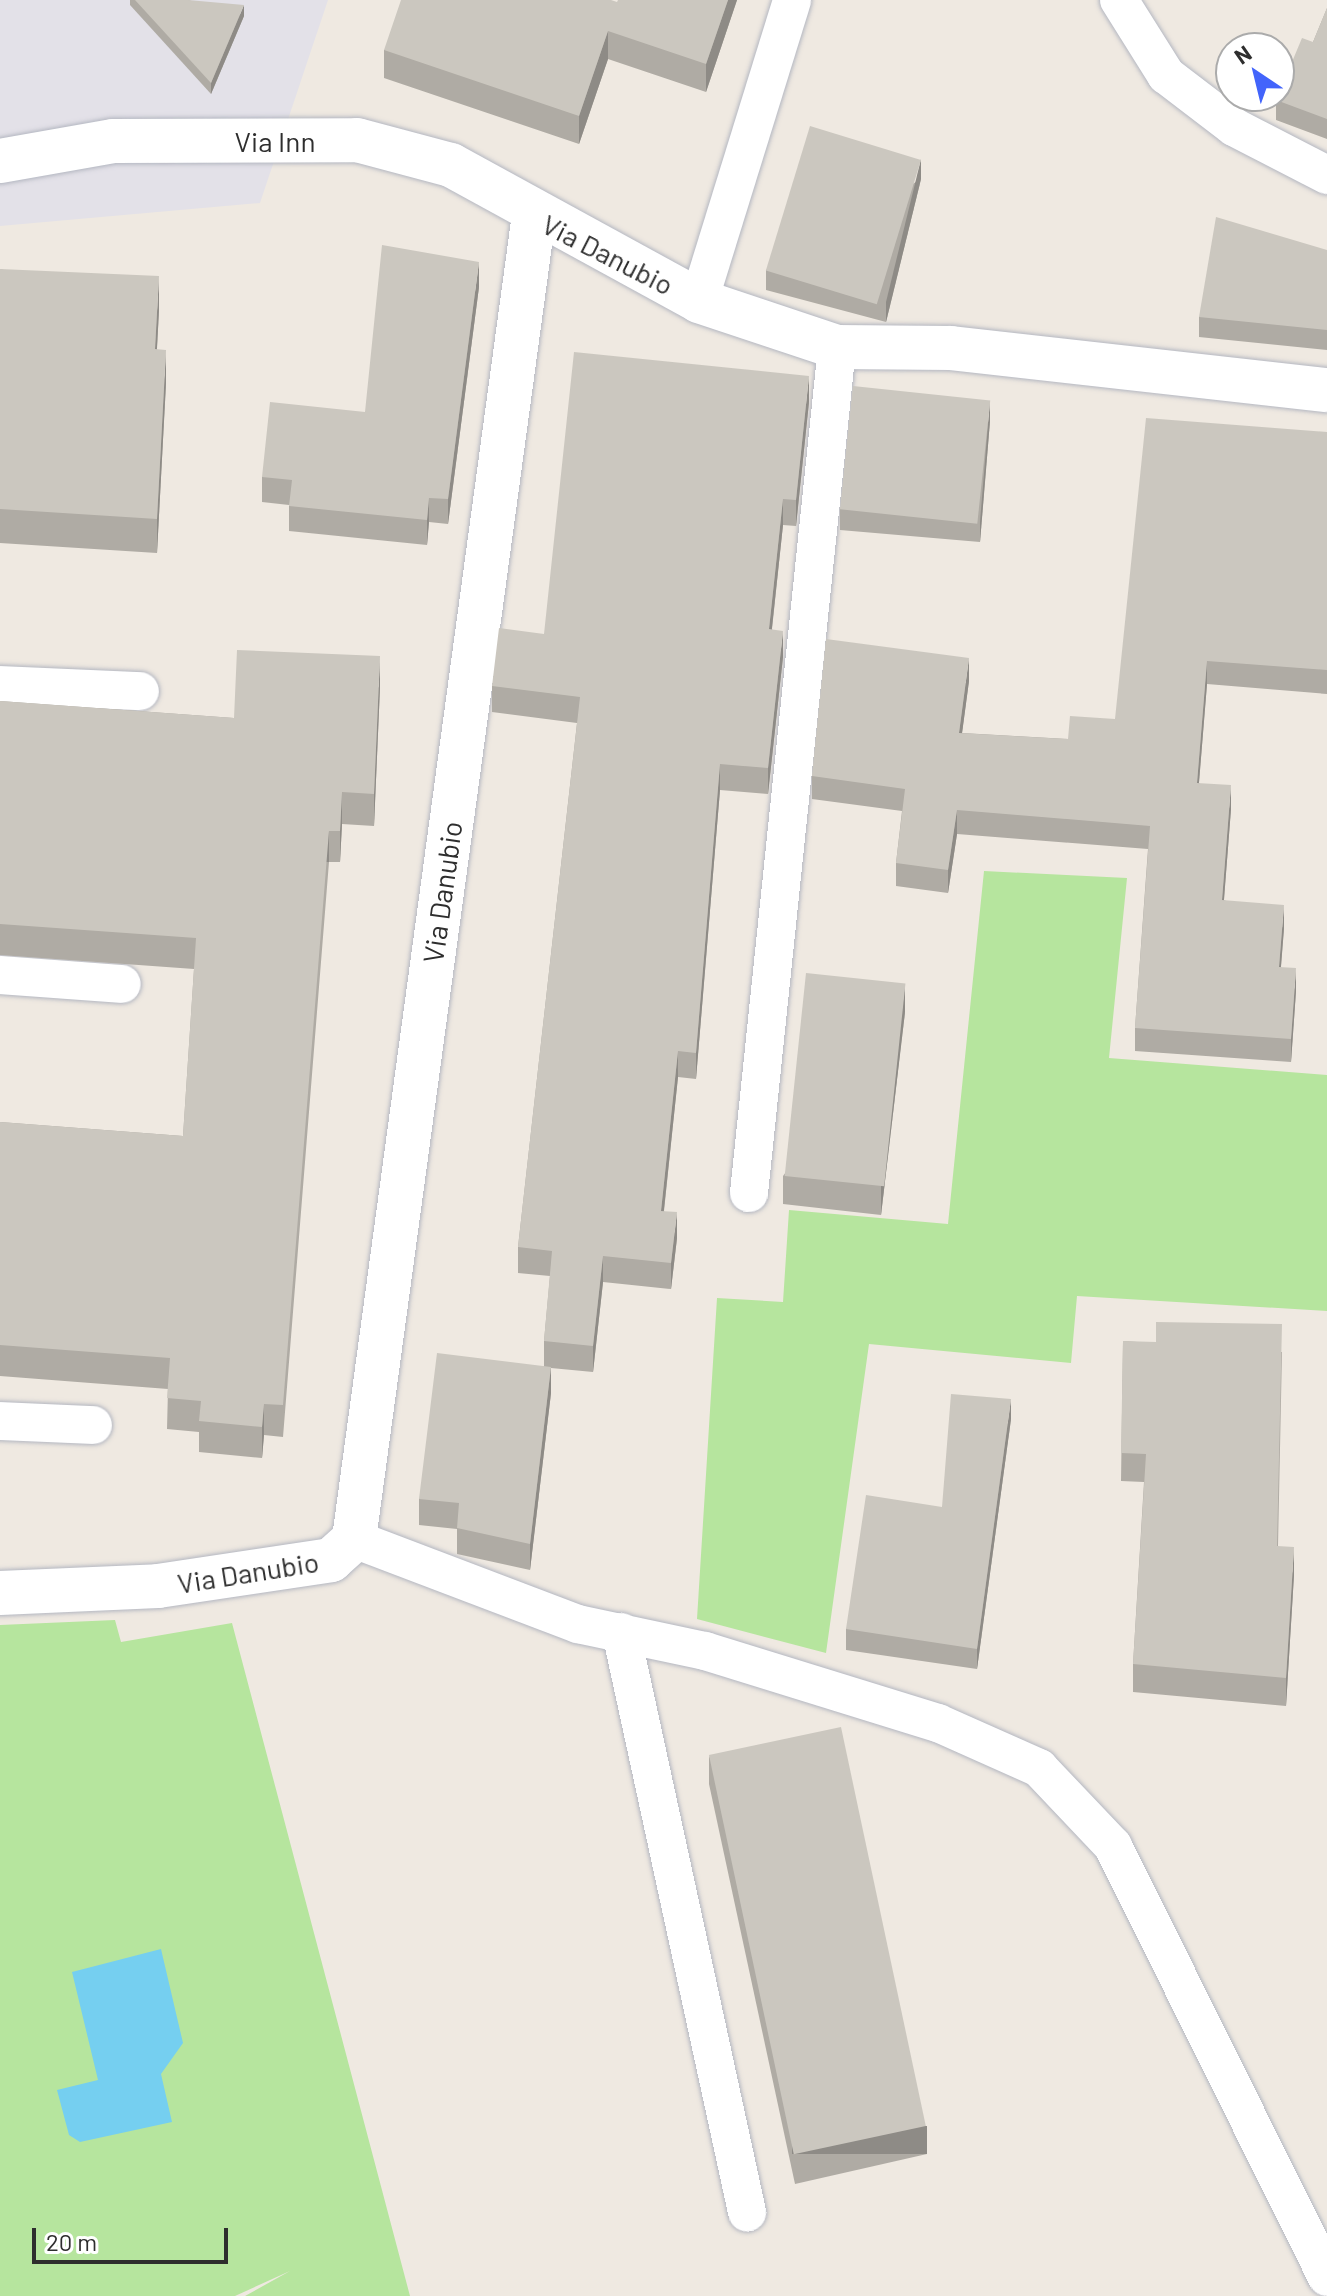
<!DOCTYPE html>
<style>
body{margin:0}
#map{position:relative;width:1327px;height:2296px;overflow:hidden;background:#efe9e1;font-family:Barlow,sans-serif}
div>[style]{position:absolute}
.industrial>*{inset:0;background:#e3e1e8}
.green>*{inset:0;background:#b6e59e}
.water>*{inset:0;background:#75cff0}
.roads{filter:drop-shadow(0 0 2px #b4b7c1) drop-shadow(0 0 2px #b4b7c1)}
.service>*{height:38px;margin:-19px;padding:0 19px;transform-origin:19px;border-radius:19px;background:#fff}
.minor>*{height:44px;margin:-22px;padding:0 22px;transform-origin:22px;border-radius:22px;background:#fff}
.wall>*{inset:0;background:#afaba4}
.shaded-wall>*{inset:0;background:#8e8b86;transform-origin:0 0}
.building>*{inset:0;background:#cbc7bf;transform-origin:0 0}
span{translate:-50% -50%;white-space:nowrap;text-align:center;line-height:1.15;-webkit-text-stroke:7px #fff;paint-order:stroke}
.street-label{font-size:28px;color:#2e2e2e}
.north{position:absolute;left:1215px;top:32px;width:80px;height:80px;box-sizing:border-box;background:#fff;border:2px solid #ababab;border-radius:50%;rotate:325deg;font-size:22px;font-weight:700;line-height:32px;text-align:center;color:#2e2e2e}
.north::after{content:'';display:block;margin:auto;width:28px;height:36px;background:#4264fb;clip-path:polygon(50% 0,100% 100%,50% 72%,0 100%)}
.scale{position:absolute;left:32px;top:2228px;width:196px;height:36px;box-sizing:border-box;border:4px solid #2e2e2e;border-top:0;padding-left:10px;font-size:24px;line-height:28px;white-space:nowrap;color:#2e2e2e;-webkit-text-stroke:6px #fff;paint-order:stroke}
</style>
<div id="map">
<div class="industrial">
<div style="clip-path:polygon(0 0,328px 0,260px 203px,0 226px)"></div>
</div>
<div class="green">
<div style="clip-path:polygon(984px 871px,1127px 878px,1109px 1058px,1327px 1075px,1327px 1311px,1077px 1296px,1071px 1363px,869px 1344px,826px 1653px,697px 1619px,717px 1298px,783px 1302px,789px 1210px,948px 1224px)"></div>
<div style="clip-path:polygon(115px 1620px,121px 1642px,232px 1623px,410px 2296px,245px 2296px,290px 2271px,235px 2296px,0 2296px,0 1625px)"></div>
</div>
<div class="water">
<div style="clip-path:polygon(161px 1949px,183px 2043px,161px 2074px,172px 2122px,80px 2142px,69px 2135px,57px 2090px,98px 2080px,72px 1972px)"></div>
</div>
<div class="roads">
<div class="service">
<div style="left:1119px;top:0;width:89px;rotate:57.9deg"></div>
<div style="left:1166px;top:75px;width:86px;rotate:37.4deg"></div>
<div style="left:1234px;top:127px;width:105px;rotate:27.3deg"></div>
<div style="left:699px;top:301px;width:315px;rotate:-72.8deg"></div>
<div style="left:0;top:685px;width:140px;rotate:2.5deg"></div>
<div style="left:0;top:975px;width:122px;rotate:4.2deg"></div>
<div style="left:749px;top:1193px;width:851px;rotate:-84.06deg"></div>
<div style="left:0;top:1421px;width:93px;rotate:2.5deg"></div>
<div style="left:354px;top:1539px;width:240px;rotate:20.8deg"></div>
<div style="left:578px;top:1624px;width:130px;rotate:12deg"></div>
<div style="left:705px;top:1651px;width:244px;rotate:17.2deg"></div>
<div style="left:938px;top:1723px;width:111px;rotate:24deg"></div>
<div style="left:1039px;top:1768px;width:108px;rotate:46.5deg"></div>
<div style="left:1113px;top:1846px;width:481px;rotate:63.6deg"></div>
<div style="left:621px;top:1632px;width:594px;rotate:77.74deg"></div>
</div>
<div class="minor">
<div style="left:0;top:161px;width:115px;rotate:-10deg"></div>
<div style="left:113px;top:141px;width:244px;rotate:-0.2deg"></div>
<div style="left:357px;top:140px;width:97px;rotate:14.9deg"></div>
<div style="left:451px;top:165px;width:283px;rotate:28.7deg"></div>
<div style="left:699px;top:301px;width:145px;rotate:18.4deg"></div>
<div style="left:837px;top:347px;width:114px;rotate:0.5deg"></div>
<div style="left:951px;top:348px;width:378px;rotate:6.4deg"></div>
<div style="left:0;top:1593px;width:158px;rotate:-2.5deg"></div>
<div style="left:158px;top:1586px;width:175px;rotate:-8.5deg"></div>
<div style="left:331px;top:1560px;width:31px;rotate:-42deg"></div>
<div style="left:354px;top:1539px;width:1337px;rotate:-82.26deg"></div>
</div>
</div>
<div class="wall">
<div style="clip-path:polygon(130px 0,188px 0,244px 16px,211px 94px,130px 5px)"></div>
<div style="clip-path:polygon(737px 0,706px 92px,608px 59px,579px 144px,384px 78px,384px 50px,617px 2px)"></div>
<div style="clip-path:polygon(1327px 8px,1327px 139px,1276px 120px,1276px 100px,1313px 42px)"></div>
<div style="clip-path:polygon(921px 179px,886px 322px,766px 290px,766px 270px)"></div>
<div style="clip-path:polygon(1327px 250px,1327px 350px,1199px 337px,1199px 317px)"></div>
<div style="clip-path:polygon(0 269px,159px 310px,157px 349px,166px 383px,157px 553px,0 543px)"></div>
<div style="clip-path:polygon(479px 287px,448px 524px,429px 522px,427px 545px,289px 531px,289px 505px,262px 502px,262px 477px,365px 412px)"></div>
<div style="clip-path:polygon(809px 402px,796px 526px,783px 525px,772px 629px,783px 657px,768px 794px,720px 790px,696px 1079px,678px 1077px,664px 1211px,677px 1238px,671px 1289px,603px 1282px,593px 1372px,551px 1368px,551px 1393px,530px 1570px,457px 1554px,457px 1529px,419px 1525px,419px 1499px,544px 1366px,544px 1341px,550px 1276px,518px 1273px,518px 1247px,577px 723px,492px 712px,492px 686px,544px 634px)"></div>
<div style="clip-path:polygon(990px 421px,980px 542px,840px 530px,840px 509px)"></div>
<div style="clip-path:polygon(1327px 432px,1327px 694px,1207px 684px,1199px 783px,1231px 809px,1224px 900px,1284px 928px,1281px 967px,1296px 991px,1291px 1062px,1135px 1051px,1135px 1028px,1148px 849px,957px 834px,948px 893px,896px 886px,896px 863px,902px 811px,812px 799px,812px 776px,969px 681px,962px 733px,1068px 739px,1115px 719px)"></div>
<div style="clip-path:polygon(380px 687px,374px 826px,342px 824px,340px 862px,329px 862px,283px 1437px,264px 1435px,262px 1458px,199px 1452px,199px 1432px,167px 1429px,168px 1389px,0 1376px,0 1122px,183px 1136px,194px 969px,0 955px,0 701px,234px 718px)"></div>
<div style="clip-path:polygon(905px 1012px,881px 1215px,783px 1204px,783px 1176px)"></div>
<div style="clip-path:polygon(1123px 1341px,1282px 1352px,1278px 1546px,1294px 1575px,1286px 1706px,1133px 1692px,1133px 1664px,1144px 1482px,1121px 1481px)"></div>
<div style="clip-path:polygon(1011px 1419px,977px 1669px,846px 1650px,846px 1629px)"></div>
<div style="clip-path:polygon(709px 1756px,927px 2154px,795px 2184px,709px 1784px)"></div>
</div>
<div class="shaded-wall">
<div style="clip-path:polygon(728px 0,737px 0,706px 92px,706px 64px)"></div>
<div style="clip-path:polygon(244px 5px,244px 16px,211px 94px,211px 83px)"></div>
<div style="clip-path:polygon(608px 31px,608px 59px,579px 144px,579px 116px)"></div>
<div style="clip-path:polygon(921px 159px,921px 179px,886px 322px,886px 302px)"></div>
<div style="clip-path:polygon(479px 262px,479px 287px,448px 524px,448px 499px)"></div>
<div style="clip-path:polygon(159px 276px,159px 310px,155px 383px,155px 349px)"></div>
<div style="clip-path:polygon(166px 350px,166px 383px,157px 553px,157px 519px)"></div>
<div style="clip-path:polygon(809px 376px,809px 402px,796px 526px,796px 500px)"></div>
<div style="clip-path:polygon(990px 400px,990px 421px,980px 542px,980px 522px)"></div>
<div style="clip-path:polygon(429px 498px,429px 522px,427px 545px,427px 520px)"></div>
<div style="clip-path:polygon(783px 499px,783px 525px,769px 655px,769px 629px)"></div>
<div style="clip-path:polygon(783px 631px,783px 657px,768px 794px,768px 768px)"></div>
<div style="clip-path:polygon(380px 656px,380px 687px,374px 826px,374px 794px)"></div>
<div style="clip-path:polygon(969px 658px,969px 681px,959px 756px,959px 733px)"></div>
<div style="clip-path:polygon(1207px 661px,1207px 684px,1197px 806px,1197px 783px)"></div>
<div style="clip-path:polygon(720px 764px,720px 790px,696px 1079px,696px 1053px)"></div>
<div style="clip-path:polygon(1231px 785px,1231px 809px,1222px 924px,1222px 900px)"></div>
<div style="clip-path:polygon(342px 792px,342px 824px,340px 862px,340px 831px)"></div>
<div style="clip-path:polygon(957px 810px,957px 834px,948px 893px,948px 870px)"></div>
<div style="left:329px;top:831px;width:31px;height:576px;rotate:90deg"></div>
<div style="clip-path:polygon(1284px 905px,1284px 928px,1279px 990px,1279px 967px)"></div>
<div style="clip-path:polygon(1296px 968px,1296px 991px,1291px 1062px,1291px 1039px)"></div>
<div style="clip-path:polygon(905px 984px,905px 1012px,881px 1215px,881px 1187px)"></div>
<div style="clip-path:polygon(678px 1051px,678px 1077px,661px 1237px,661px 1211px)"></div>
<div style="clip-path:polygon(677px 1212px,677px 1238px,671px 1289px,671px 1263px)"></div>
<div style="clip-path:polygon(603px 1256px,603px 1282px,593px 1372px,593px 1346px)"></div>
<div style="clip-path:polygon(551px 1367px,551px 1393px,530px 1570px,530px 1544px)"></div>
<div style="clip-path:polygon(1011px 1399px,1011px 1419px,977px 1669px,977px 1649px)"></div>
<div style="clip-path:polygon(264px 1404px,264px 1435px,262px 1458px,262px 1427px)"></div>
<div style="clip-path:polygon(1294px 1547px,1294px 1575px,1286px 1706px,1286px 1678px)"></div>
<div style="left:927px;top:2126px;width:28px;height:135px;rotate:90deg"></div>
</div>
<div class="building">
<div style="clip-path:polygon(135px 0,188px 0,244px 5px,211px 83px)"></div>
<div style="clip-path:polygon(401px 0,611px 0,617px 2px,618px 0,728px 0,706px 64px,608px 31px,579px 116px,384px 50px)"></div>
<div style="clip-path:polygon(1327px 8px,1327px 119px,1276px 100px,1278px 96px,1279px 96px,1279px 93px,1302px 38px,1313px 42px)"></div>
<div style="left:810px;top:126px;width:116px;height:151px;rotate:17deg"></div>
<div style="clip-path:polygon(1216px 217px,1327px 250px,1327px 330px,1199px 317px)"></div>
<div style="clip-path:polygon(382px 245px,479px 262px,448px 499px,429px 498px,427px 520px,289px 506px,292px 480px,262px 477px,270px 402px,365px 412px)"></div>
<div style="clip-path:polygon(0 269px,159px 276px,155px 349px,166px 350px,157px 519px,0 509px)"></div>
<div style="clip-path:polygon(574px 352px,809px 376px,796px 500px,783px 499px,769px 629px,783px 631px,768px 768px,720px 764px,696px 1053px,678px 1051px,661px 1211px,677px 1212px,671px 1263px,603px 1256px,593px 1346px,544px 1341px,552px 1251px,518px 1247px,580px 697px,492px 686px,499px 628px,544px 634px)"></div>
<div style="left:853px;top:386px;width:138px;height:124px;rotate:6deg"></div>
<div style="clip-path:polygon(1146px 418px,1327px 432px,1327px 670px,1207px 661px,1197px 783px,1231px 785px,1222px 900px,1284px 905px,1279px 967px,1296px 968px,1291px 1039px,1135px 1028px,1150px 826px,957px 810px,948px 870px,896px 863px,905px 789px,812px 776px,826px 639px,969px 658px,959px 733px,1068px 739px,1070px 716px,1115px 719px)"></div>
<div style="clip-path:polygon(237px 650px,380px 656px,374px 794px,342px 792px,340px 831px,329px 831px,283px 1405px,264px 1404px,262px 1427px,199px 1421px,201px 1401px,167px 1398px,170px 1358px,0 1345px,0 1122px,183px 1136px,196px 938px,0 924px,0 701px,234px 718px)"></div>
<div style="left:806px;top:973px;width:100px;height:204px;rotate:6deg"></div>
<div style="clip-path:polygon(1156px 1322px,1282px 1324px,1277px 1546px,1294px 1547px,1286px 1678px,1133px 1664px,1146px 1454px,1121px 1453px,1123px 1341px,1156px 1342px)"></div>
<div style="clip-path:polygon(437px 1353px,551px 1367px,530px 1544px,457px 1528px,459px 1503px,419px 1499px)"></div>
<div style="clip-path:polygon(951px 1394px,1011px 1399px,977px 1649px,846px 1629px,866px 1495px,942px 1507px)"></div>
<div style="left:841px;top:1727px;width:408px;height:135px;rotate:78deg"></div>
</div>
<div class="street-label">
<span style="left:275px;top:141px">Via Inn</span>
<span style="left:608px;top:254px;rotate:27deg">Via Danubio</span>
<span style="left:442px;top:892px;rotate:-82deg">Via Danubio</span>
<span style="left:248px;top:1572px;rotate:-9deg">Via Danubio</span>
</div>
<div class="north">N</div>
<div class="scale">20 m</div>
</div>
